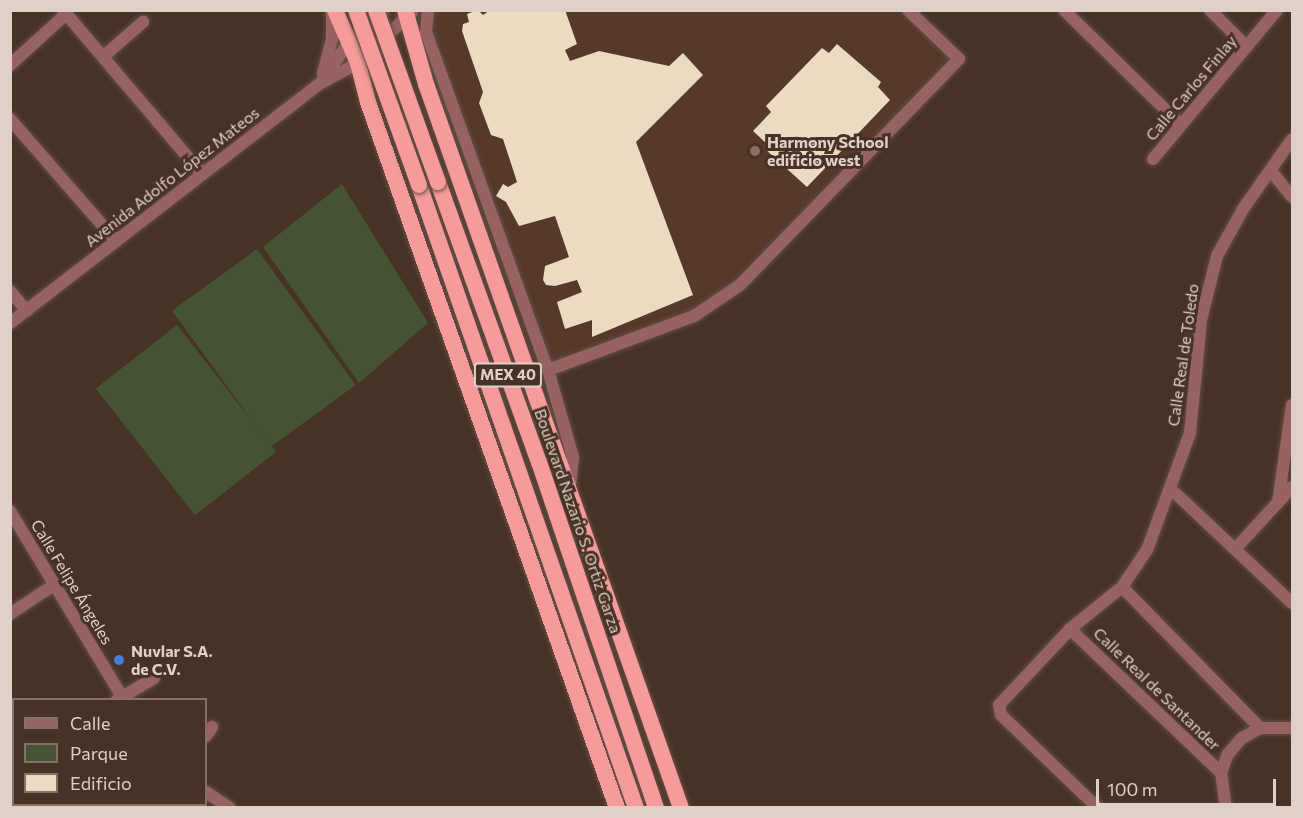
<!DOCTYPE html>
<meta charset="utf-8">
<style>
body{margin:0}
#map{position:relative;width:1303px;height:818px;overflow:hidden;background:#483226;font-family:Commissioner,sans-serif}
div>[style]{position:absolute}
.built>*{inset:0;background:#553929}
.green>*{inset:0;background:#455533;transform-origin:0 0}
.building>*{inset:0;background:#eddac2}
.roads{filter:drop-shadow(0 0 2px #634e43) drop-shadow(0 0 2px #634e43)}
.minor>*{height:12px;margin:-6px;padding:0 6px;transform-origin:6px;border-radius:6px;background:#976262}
.tertiary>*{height:12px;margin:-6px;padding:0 6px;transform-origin:6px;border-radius:6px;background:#976262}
.trunk>*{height:16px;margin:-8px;padding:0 8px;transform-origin:8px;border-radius:8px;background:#f69a9b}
.bridges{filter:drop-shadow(0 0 2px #634e43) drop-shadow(0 0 2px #634e43)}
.trunk-bridge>*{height:16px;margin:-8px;padding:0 8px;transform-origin:8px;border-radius:8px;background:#f69a9b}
.dots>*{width:16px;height:16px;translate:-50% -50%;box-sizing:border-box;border:3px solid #483226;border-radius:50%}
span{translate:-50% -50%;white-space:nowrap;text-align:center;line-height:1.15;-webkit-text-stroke:6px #483226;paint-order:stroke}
.shield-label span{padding:2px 4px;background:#483226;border:2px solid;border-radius:4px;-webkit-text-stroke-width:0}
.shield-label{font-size:15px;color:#dfd0c9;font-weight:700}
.street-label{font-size:16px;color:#dfd0c9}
.poi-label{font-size:16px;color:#dfd0c9;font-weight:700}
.left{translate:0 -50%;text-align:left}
.frame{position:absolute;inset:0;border:12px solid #dfd0c9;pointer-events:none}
.legend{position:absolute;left:12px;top:698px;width:195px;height:108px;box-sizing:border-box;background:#483226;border:2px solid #847167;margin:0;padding:8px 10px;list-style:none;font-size:18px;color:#dfd0c9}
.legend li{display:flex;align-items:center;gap:12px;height:30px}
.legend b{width:30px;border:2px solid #847167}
.scale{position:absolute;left:1096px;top:779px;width:180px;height:27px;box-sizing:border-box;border:3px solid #dfd0c9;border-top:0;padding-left:8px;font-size:18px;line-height:21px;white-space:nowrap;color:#dfd0c9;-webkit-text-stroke:4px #483226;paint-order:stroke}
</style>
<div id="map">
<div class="built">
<div style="clip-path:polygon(433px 10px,902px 11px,961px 65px,717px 305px,551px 369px,430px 32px)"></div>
</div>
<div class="green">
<div style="clip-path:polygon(342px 184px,428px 323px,359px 383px,263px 247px)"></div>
<div style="left:257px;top:249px;width:168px;height:105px;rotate:54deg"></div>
<div style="left:177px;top:325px;width:161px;height:103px;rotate:52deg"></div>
<div style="clip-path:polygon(54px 805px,157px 805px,155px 808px)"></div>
</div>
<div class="building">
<div style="clip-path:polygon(478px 10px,483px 15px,490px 10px,565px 10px,577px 44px,565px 50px,570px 61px,599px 51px,669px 66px,683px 53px,703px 75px,636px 142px,693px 295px,592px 337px,592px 320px,565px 329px,557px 302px,582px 292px,577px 280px,555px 286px,546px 285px,543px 280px,545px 266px,569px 257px,555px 216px,519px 226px,506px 202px,496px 196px,503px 184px,508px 187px,517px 182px,503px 139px,491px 135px,479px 103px,483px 92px,462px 31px,463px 24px,469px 22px,467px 14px)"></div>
<div style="clip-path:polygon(837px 44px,881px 82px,878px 87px,890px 100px,807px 187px,765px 149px,768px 145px,753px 131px,771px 112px,766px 106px,822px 48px,829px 53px)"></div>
</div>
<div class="roads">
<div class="minor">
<div style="left:63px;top:10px;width:214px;rotate:49.7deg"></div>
<div style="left:1064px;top:10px;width:164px;rotate:44.5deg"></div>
<div style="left:1210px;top:10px;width:52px;rotate:45deg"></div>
<div style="left:104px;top:56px;width:52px;rotate:-41.1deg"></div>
<div style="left:10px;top:65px;width:76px;rotate:-42.3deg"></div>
<div style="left:10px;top:119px;width:162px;rotate:49deg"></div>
<div style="left:1153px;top:159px;width:194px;rotate:-50.2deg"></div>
<div style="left:1271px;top:171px;width:33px;rotate:51deg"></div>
<div style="left:10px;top:291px;width:26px;rotate:50deg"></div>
<div style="left:548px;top:370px;width:156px;rotate:-20.3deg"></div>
<div style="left:694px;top:316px;width:55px;rotate:-34deg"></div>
<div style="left:740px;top:285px;width:315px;rotate:-45.9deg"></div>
<div style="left:959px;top:59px;width:71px;rotate:-136.1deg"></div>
<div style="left:1172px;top:490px;width:165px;rotate:43.3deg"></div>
<div style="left:1278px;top:503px;width:99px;rotate:-81.9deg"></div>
<div style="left:10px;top:511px;width:221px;rotate:58.9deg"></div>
<div style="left:1236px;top:548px;width:83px;rotate:-47.4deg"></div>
<div style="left:1122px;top:587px;width:197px;rotate:45.6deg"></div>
<div style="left:10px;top:614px;width:53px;rotate:-33.4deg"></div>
<div style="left:1070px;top:629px;width:209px;rotate:43.6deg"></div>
<div style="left:117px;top:700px;width:43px;rotate:-30.7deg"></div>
<div style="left:206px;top:736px;width:11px;rotate:-56deg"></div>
<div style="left:10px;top:760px;width:6px;rotate:51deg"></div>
<div style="left:206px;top:792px;width:29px;rotate:34deg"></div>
<div style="left:38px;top:804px;width:4px;rotate:63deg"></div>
<div style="left:161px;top:808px;width:4px;rotate:-76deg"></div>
<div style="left:1098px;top:808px;width:134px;rotate:-136.2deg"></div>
<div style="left:1001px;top:715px;width:10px;rotate:-101deg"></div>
<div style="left:999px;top:705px;width:104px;rotate:-46.9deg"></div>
<div style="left:1070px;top:629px;width:67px;rotate:-38.9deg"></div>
<div style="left:1122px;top:587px;width:45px;rotate:-56deg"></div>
<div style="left:1147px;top:550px;width:125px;rotate:-69.8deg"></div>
<div style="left:1190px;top:433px;width:114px;rotate:-84.4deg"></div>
<div style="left:1201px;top:320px;width:66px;rotate:-76deg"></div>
<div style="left:1217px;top:256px;width:54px;rotate:-61deg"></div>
<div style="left:1243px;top:209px;width:85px;rotate:-55deg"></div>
<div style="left:1226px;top:808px;width:35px;rotate:-98deg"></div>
<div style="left:1221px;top:773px;width:20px;rotate:-70deg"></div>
<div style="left:1228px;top:754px;width:21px;rotate:-49deg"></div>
<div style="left:1242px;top:738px;width:21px;rotate:-29deg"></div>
<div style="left:1260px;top:728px;width:32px"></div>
</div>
<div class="tertiary">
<div style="left:428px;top:10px;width:22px;rotate:95deg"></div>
<div style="left:426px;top:32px;width:359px;rotate:70.2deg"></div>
<div style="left:548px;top:370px;width:91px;rotate:74deg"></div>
<div style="left:573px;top:457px;width:31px;rotate:96deg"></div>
<div style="left:323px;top:73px;width:34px;rotate:-75deg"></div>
<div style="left:332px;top:40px;width:30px;rotate:-90deg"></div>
<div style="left:323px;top:79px;width:45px;rotate:-54.9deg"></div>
<div style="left:349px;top:42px;width:45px;rotate:-41.4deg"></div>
<div style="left:10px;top:323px;width:393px;rotate:-37.7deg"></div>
<div style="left:321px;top:83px;width:42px;rotate:-28.4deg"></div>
<div style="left:358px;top:63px;width:74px;rotate:-43.4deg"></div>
</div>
<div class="trunk">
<div style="left:335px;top:10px;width:58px;rotate:66.5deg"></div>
<div style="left:358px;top:63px;width:40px;rotate:75.6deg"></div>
<div style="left:368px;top:102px;width:749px;rotate:70.57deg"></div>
<div style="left:405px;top:10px;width:77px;rotate:74.2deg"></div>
<div style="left:426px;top:84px;width:768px;rotate:70.6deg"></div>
<div style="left:438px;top:182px;width:298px;rotate:70.2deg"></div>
<div style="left:539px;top:462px;width:365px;rotate:71.3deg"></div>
<div style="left:419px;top:185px;width:660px;rotate:70.8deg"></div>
</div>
</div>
<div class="bridges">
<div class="trunk-bridge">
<div style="left:356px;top:10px;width:186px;rotate:70.2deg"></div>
<div style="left:376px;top:10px;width:183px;rotate:70.2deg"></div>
</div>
</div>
<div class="dots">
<div style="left:755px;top:151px;background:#8d6e63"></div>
<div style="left:119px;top:660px;background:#3f7fe0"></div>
</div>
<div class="shield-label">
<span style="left:508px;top:375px">MEX 40</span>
</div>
<div class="street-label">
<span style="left:1191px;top:88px;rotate:-50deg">Calle Carlos Finlay</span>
<span style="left:172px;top:177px;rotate:-38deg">Avenida Adolfo López Mateos</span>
<span style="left:1183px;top:355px;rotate:-82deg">Calle Real de Toledo</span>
<span style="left:578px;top:521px;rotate:71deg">Boulevard Nazario S. Ortiz Garza</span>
<span style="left:72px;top:582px;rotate:59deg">Calle Felipe Ángeles</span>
<span style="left:1157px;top:689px;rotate:44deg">Calle Real de Santander</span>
</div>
<div class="poi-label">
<span class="left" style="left:767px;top:151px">Harmony School<br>edificio west</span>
<span class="left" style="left:131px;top:660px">Nuvlar S.A.<br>de C.V.</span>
</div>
<div class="frame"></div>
<ul class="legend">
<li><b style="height:8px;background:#976262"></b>Calle</li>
<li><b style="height:16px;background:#455533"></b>Parque</li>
<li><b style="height:16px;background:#eddac2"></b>Edificio</li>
</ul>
<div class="scale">100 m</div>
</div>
